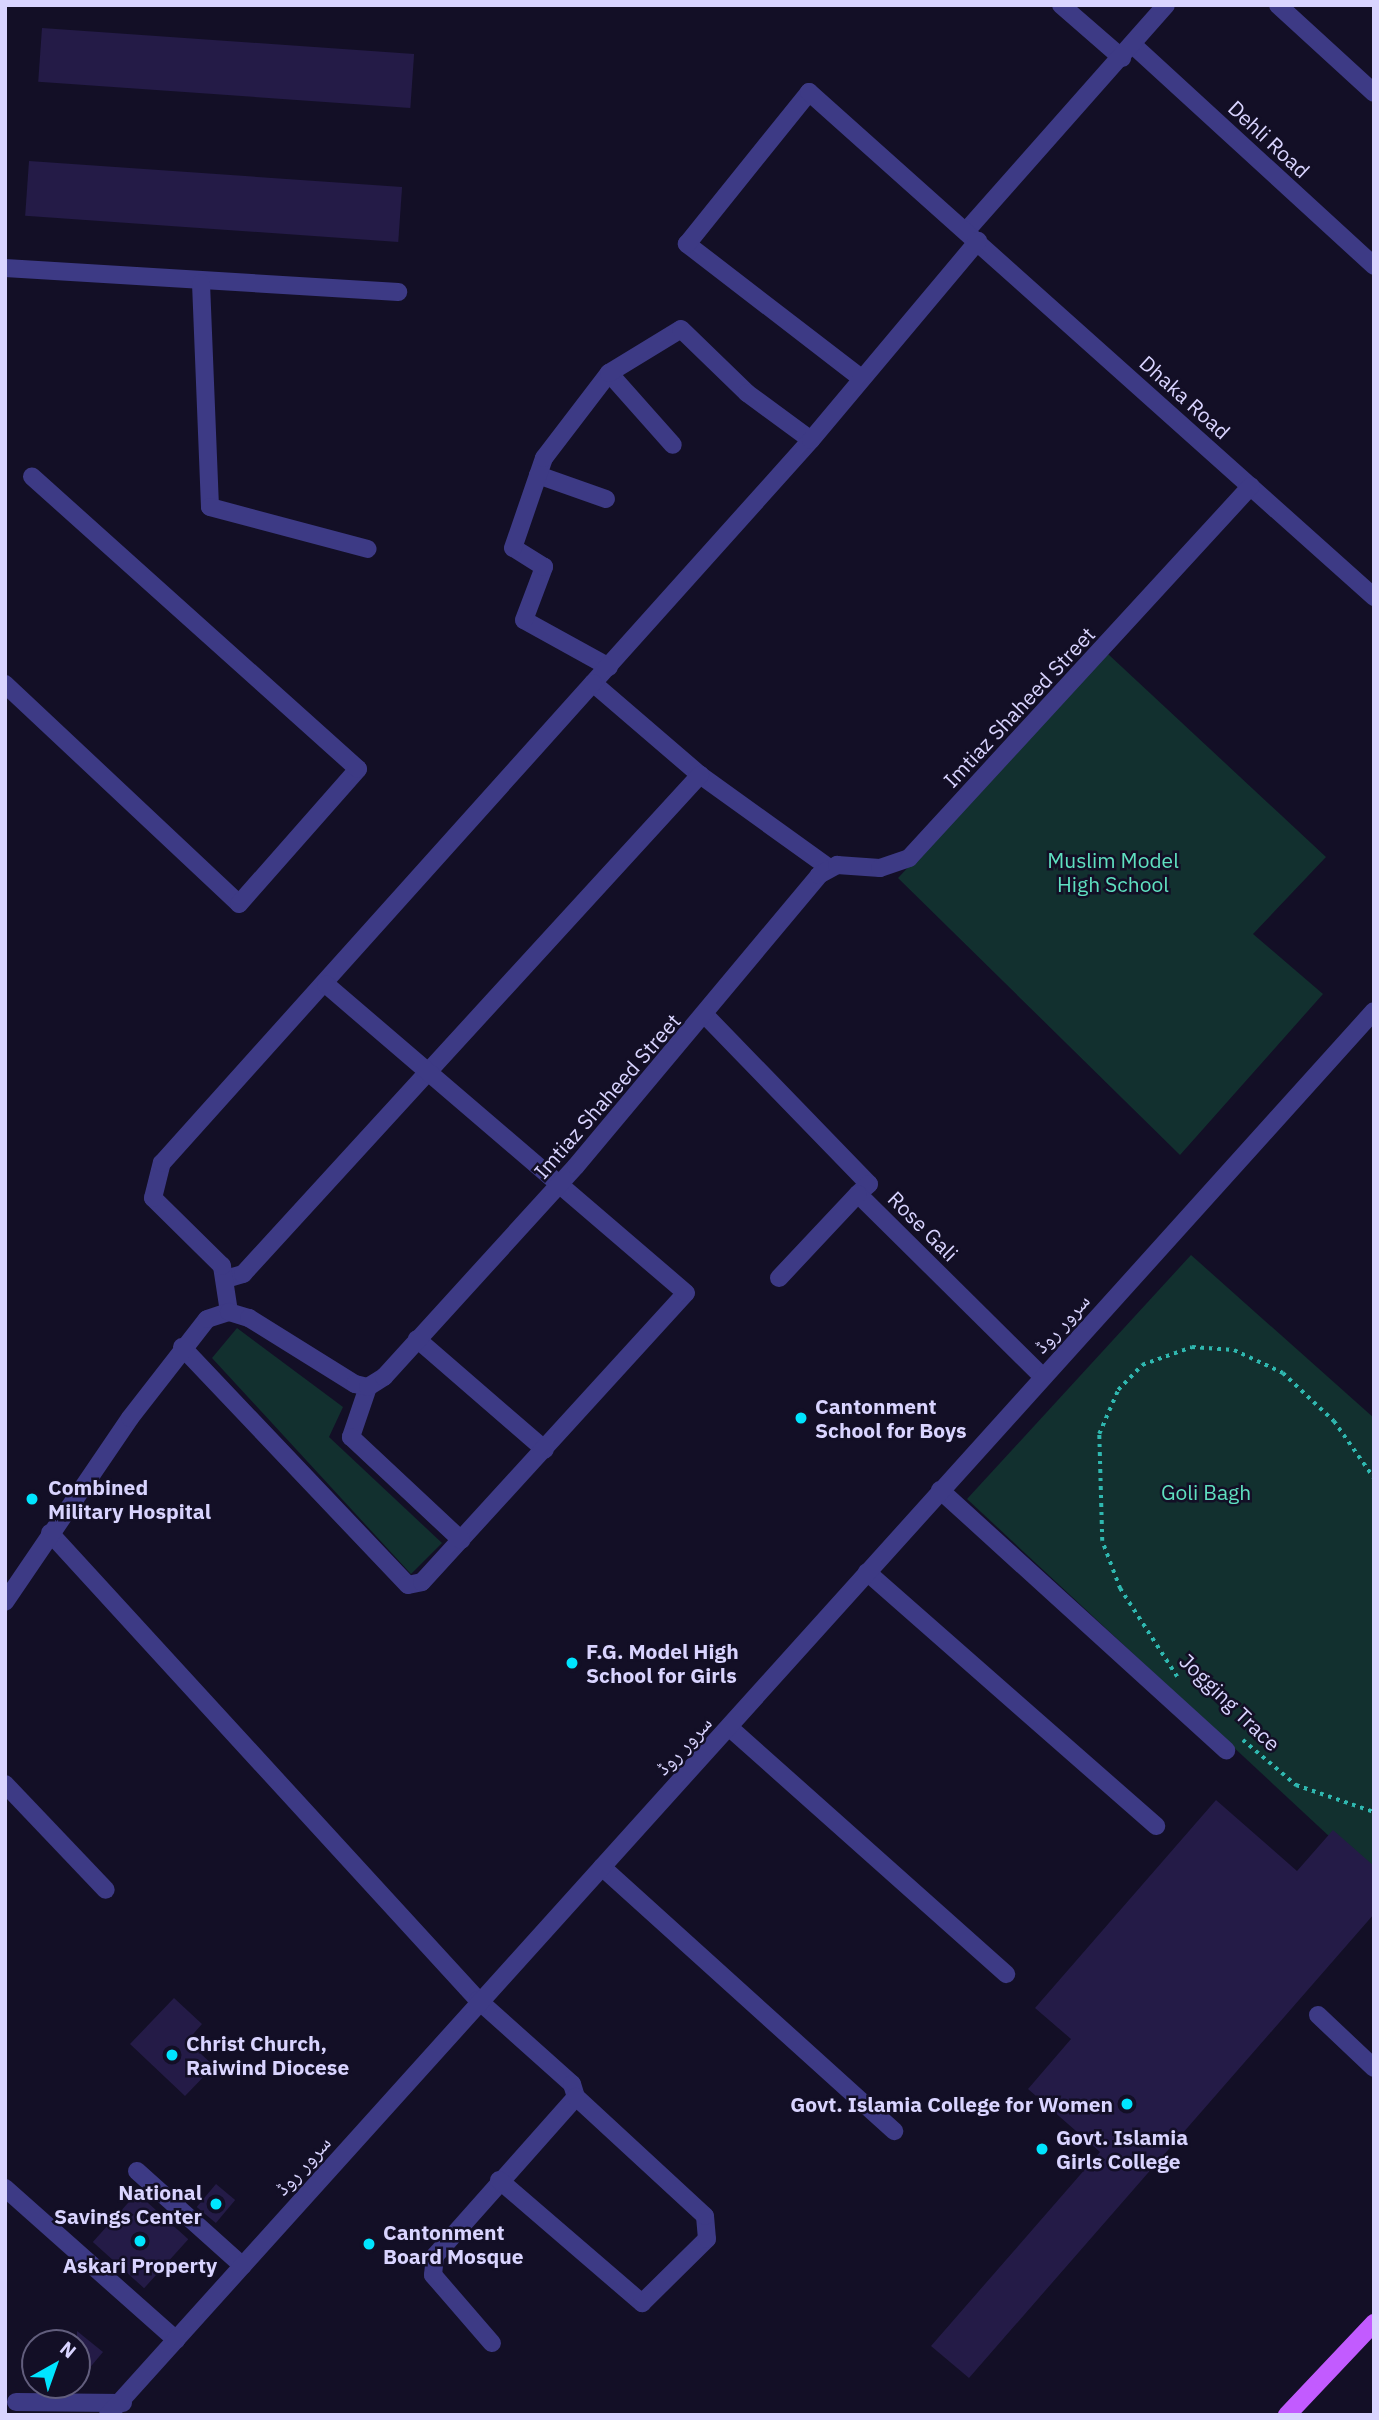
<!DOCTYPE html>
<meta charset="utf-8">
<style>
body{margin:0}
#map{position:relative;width:1379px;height:2420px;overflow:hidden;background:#130f26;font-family:"IBM Plex Sans","Noto Naskh Arabic",sans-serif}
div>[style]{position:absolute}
.green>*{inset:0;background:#12302f}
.building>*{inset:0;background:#241b47;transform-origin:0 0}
.path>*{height:3.5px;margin-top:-1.75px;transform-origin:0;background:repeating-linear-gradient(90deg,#2fb8b0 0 3.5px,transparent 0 8.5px)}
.minor>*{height:18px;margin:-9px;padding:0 9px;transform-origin:9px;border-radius:9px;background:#3d3a85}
.major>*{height:18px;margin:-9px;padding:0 9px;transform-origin:9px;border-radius:9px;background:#c25bff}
.dots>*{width:19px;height:19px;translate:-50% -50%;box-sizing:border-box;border:4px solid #130f26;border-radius:50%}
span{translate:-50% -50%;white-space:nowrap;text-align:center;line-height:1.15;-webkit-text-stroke:5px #130f26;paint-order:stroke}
.street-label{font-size:21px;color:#d9d4ff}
.park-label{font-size:21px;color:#5fe0c0}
.poi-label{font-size:21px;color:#d9d4ff;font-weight:700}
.left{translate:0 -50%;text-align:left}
.right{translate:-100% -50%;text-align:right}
.frame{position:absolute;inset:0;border:7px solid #d9d4ff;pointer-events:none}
.north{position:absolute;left:21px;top:2329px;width:70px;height:70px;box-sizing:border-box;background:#130f26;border:2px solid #625e7d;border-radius:50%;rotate:40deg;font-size:19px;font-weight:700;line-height:28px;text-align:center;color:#d9d4ff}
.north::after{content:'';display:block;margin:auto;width:24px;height:32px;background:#00e5ff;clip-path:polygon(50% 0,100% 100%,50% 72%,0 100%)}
</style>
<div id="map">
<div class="green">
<div style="clip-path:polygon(1108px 654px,1326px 857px,1253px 934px,1323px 994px,1180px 1155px,898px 878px)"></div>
<div style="clip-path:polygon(1191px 1255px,1374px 1418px,1374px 1878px,967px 1499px)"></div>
<div style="clip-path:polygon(237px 1328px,343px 1407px,329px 1437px,442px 1543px,411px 1574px,212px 1358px)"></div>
</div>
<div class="building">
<div style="left:42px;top:28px;width:373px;height:54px;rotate:4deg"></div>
<div style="left:29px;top:161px;width:374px;height:55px;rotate:4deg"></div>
<div style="clip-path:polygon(1216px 1800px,1297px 1871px,1333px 1830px,1374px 1866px,1374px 1914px,969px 2378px,931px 2346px,1100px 2152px,1028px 2089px,1071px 2039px,1035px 2008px)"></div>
<div style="clip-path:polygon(174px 1998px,202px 2024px,187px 2041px,214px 2066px,185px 2096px,130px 2044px)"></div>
<div style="left:216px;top:2184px;width:25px;height:30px;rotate:40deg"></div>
<div style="left:137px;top:2193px;width:69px;height:66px;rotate:42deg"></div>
<div style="clip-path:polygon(77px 2331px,103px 2352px,77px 2383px)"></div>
</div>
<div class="path">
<div style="left:1177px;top:1677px;width:105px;rotate:-122.9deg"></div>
<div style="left:1120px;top:1589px;width:51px;rotate:-110.6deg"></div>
<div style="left:1102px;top:1541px;width:107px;rotate:-91.6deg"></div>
<div style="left:1099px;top:1434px;width:48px;rotate:-66.6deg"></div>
<div style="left:1118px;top:1390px;width:35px;rotate:-46deg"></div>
<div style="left:1142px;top:1365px;width:53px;rotate:-19.8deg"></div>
<div style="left:1192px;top:1347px;width:42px;rotate:4.1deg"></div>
<div style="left:1234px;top:1350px;width:54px;rotate:25.1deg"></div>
<div style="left:1283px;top:1373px;width:70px;rotate:43.3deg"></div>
<div style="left:1334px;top:1421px;width:70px;rotate:54.9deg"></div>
<div style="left:1243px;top:1740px;width:70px;rotate:40.3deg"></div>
<div style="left:1296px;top:1785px;width:83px;rotate:19.1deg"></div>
</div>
<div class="minor">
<div style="left:1061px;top:5px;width:81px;rotate:41deg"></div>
<div style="left:1278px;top:5px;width:130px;rotate:42.5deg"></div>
<div style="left:1133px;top:45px;width:327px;rotate:42.5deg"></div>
<div style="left:967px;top:230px;width:300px;rotate:-48.5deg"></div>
<div style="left:5px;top:268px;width:394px;rotate:3.5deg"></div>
<div style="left:201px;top:283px;width:224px;rotate:87.7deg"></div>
<div style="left:210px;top:507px;width:163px;rotate:14.9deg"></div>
<div style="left:609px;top:373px;width:96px;rotate:48.4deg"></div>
<div style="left:861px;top:378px;width:220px;rotate:-142.4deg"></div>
<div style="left:687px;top:244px;width:195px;rotate:-51.2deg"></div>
<div style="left:809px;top:92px;width:758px;rotate:41.79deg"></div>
<div style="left:538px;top:475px;width:72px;rotate:19.4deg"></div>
<div style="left:609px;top:667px;width:97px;rotate:-151.1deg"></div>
<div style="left:524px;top:620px;width:57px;rotate:-69.3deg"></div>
<div style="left:544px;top:567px;width:36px;rotate:-148deg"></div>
<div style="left:513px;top:548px;width:95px;rotate:-71deg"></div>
<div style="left:544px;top:458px;width:107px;rotate:-52.6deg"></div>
<div style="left:609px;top:373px;width:84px;rotate:-31.4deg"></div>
<div style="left:681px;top:329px;width:92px;rotate:44.1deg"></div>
<div style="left:747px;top:393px;width:79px;rotate:36.3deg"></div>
<div style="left:5px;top:684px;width:321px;rotate:43.2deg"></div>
<div style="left:239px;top:904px;width:180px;rotate:-48.6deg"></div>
<div style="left:358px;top:769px;width:438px;rotate:-138.1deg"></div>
<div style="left:828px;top:867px;width:158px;rotate:-144.3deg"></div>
<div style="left:700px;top:775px;width:141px;rotate:-139.3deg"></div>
<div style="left:593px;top:683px;width:326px;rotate:-48.1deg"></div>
<div style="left:811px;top:440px;width:260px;rotate:-50deg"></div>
<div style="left:706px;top:1016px;width:234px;rotate:45.9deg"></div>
<div style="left:869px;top:1184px;width:15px;rotate:138deg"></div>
<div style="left:858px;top:1194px;width:260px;rotate:44.7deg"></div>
<div style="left:229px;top:1278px;width:15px;rotate:-16deg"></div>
<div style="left:243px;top:1274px;width:677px;rotate:-47.52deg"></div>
<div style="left:779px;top:1278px;width:115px;rotate:-46.8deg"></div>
<div style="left:229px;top:1312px;width:47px;rotate:-98.7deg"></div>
<div style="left:222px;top:1266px;width:97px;rotate:-135.4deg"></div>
<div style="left:153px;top:1198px;width:36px;rotate:-76deg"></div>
<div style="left:162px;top:1163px;width:645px;rotate:-48.08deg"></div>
<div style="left:417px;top:1339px;width:169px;rotate:40.9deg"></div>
<div style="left:182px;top:1347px;width:328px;rotate:46.5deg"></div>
<div style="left:408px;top:1585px;width:14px;rotate:-12deg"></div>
<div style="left:422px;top:1582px;width:391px;rotate:-47.6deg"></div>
<div style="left:686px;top:1293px;width:474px;rotate:-139.4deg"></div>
<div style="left:368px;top:1387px;width:53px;rotate:108.8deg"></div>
<div style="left:351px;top:1437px;width:151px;rotate:43.1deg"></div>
<div style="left:940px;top:1490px;width:387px;rotate:42.3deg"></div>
<div style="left:50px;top:1533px;width:633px;rotate:47.5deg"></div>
<div style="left:478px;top:2000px;width:126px;rotate:41.8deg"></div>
<div style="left:572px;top:2084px;width:14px;rotate:73deg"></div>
<div style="left:576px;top:2097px;width:213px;rotate:131.6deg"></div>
<div style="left:435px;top:2256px;width:19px;rotate:96deg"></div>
<div style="left:433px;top:2275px;width:90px;rotate:49.1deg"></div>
<div style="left:867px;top:1572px;width:385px;rotate:41.3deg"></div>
<div style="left:5px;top:1602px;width:222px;rotate:-55.8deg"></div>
<div style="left:130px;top:1418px;width:125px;rotate:-52.1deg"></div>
<div style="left:207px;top:1319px;width:23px;rotate:-18deg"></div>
<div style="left:229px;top:1312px;width:21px;rotate:17deg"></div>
<div style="left:249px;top:1318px;width:125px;rotate:31.9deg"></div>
<div style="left:355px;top:1384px;width:13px;rotate:13deg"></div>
<div style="left:368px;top:1387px;width:19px;rotate:-32deg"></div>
<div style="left:384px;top:1377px;width:285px;rotate:-47.7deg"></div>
<div style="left:576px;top:1166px;width:379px;rotate:-50.1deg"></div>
<div style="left:819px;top:875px;width:21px;rotate:-29deg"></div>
<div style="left:837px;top:865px;width:43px;rotate:4deg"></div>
<div style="left:880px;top:868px;width:31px;rotate:-19deg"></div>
<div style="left:909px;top:858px;width:505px;rotate:-47.41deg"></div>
<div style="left:730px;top:1728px;width:370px;rotate:41.7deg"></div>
<div style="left:5px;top:1784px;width:146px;rotate:46.4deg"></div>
<div style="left:602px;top:1867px;width:394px;rotate:42.1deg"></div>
<div style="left:1318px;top:2015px;width:77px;rotate:43.4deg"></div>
<div style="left:137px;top:2171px;width:142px;rotate:41.9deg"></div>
<div style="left:499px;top:2180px;width:189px;rotate:40.7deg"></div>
<div style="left:642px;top:2303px;width:91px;rotate:-44.6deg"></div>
<div style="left:707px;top:2239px;width:23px;rotate:-95deg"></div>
<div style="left:705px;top:2216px;width:176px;rotate:-137.3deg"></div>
<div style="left:5px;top:2188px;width:229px;rotate:41.6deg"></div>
<div style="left:16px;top:2402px;width:107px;rotate:0.5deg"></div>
<div style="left:108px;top:2415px;width:1890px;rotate:-47.96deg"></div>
</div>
<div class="major">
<div style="left:1287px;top:2415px;width:127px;rotate:-46.6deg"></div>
</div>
<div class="dots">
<div style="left:801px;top:1418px;background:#00e5ff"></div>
<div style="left:32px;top:1499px;background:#00e5ff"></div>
<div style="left:572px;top:1663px;background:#00e5ff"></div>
<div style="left:172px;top:2055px;background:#00e5ff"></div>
<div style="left:1127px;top:2104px;background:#00e5ff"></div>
<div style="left:1042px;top:2149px;background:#00e5ff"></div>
<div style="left:216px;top:2204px;background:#00e5ff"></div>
<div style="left:140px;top:2241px;background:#00e5ff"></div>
<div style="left:369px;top:2244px;background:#00e5ff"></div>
</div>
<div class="street-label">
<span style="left:1269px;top:139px;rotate:43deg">Dehli Road</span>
<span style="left:1185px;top:397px;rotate:42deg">Dhaka Road</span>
<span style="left:1019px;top:707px;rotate:-47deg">Imtiaz Shaheed Street</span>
<span style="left:607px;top:1096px;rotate:-49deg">Imtiaz Shaheed Street</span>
<span style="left:923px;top:1226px;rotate:45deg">Rose Gali</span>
<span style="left:1061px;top:1323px;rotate:-48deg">سرور روڈ</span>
<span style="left:1230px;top:1702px;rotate:44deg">Jogging Trace</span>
<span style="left:683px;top:1745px;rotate:-47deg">سرور روڈ</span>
<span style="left:302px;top:2165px;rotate:-48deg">سرور روڈ</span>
</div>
<div class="park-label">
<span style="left:1113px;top:872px">Muslim Model<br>High School</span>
<span style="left:1206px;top:1492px">Goli Bagh</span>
</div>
<div class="poi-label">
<span class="left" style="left:815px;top:1418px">Cantonment<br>School for Boys</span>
<span class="left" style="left:48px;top:1499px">Combined<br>Military Hospital</span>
<span class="left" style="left:586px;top:1663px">F.G. Model High<br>School for Girls</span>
<span class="left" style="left:186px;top:2055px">Christ Church,<br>Raiwind Diocese</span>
<span class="right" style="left:1113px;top:2104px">Govt. Islamia College for Women</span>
<span class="left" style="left:1056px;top:2149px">Govt. Islamia<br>Girls College</span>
<span class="right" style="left:202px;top:2204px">National<br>Savings Center</span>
<span class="left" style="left:383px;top:2244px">Cantonment<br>Board Mosque</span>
<span style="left:140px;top:2265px">Askari Property</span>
</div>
<div class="frame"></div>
<div class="north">N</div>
</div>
